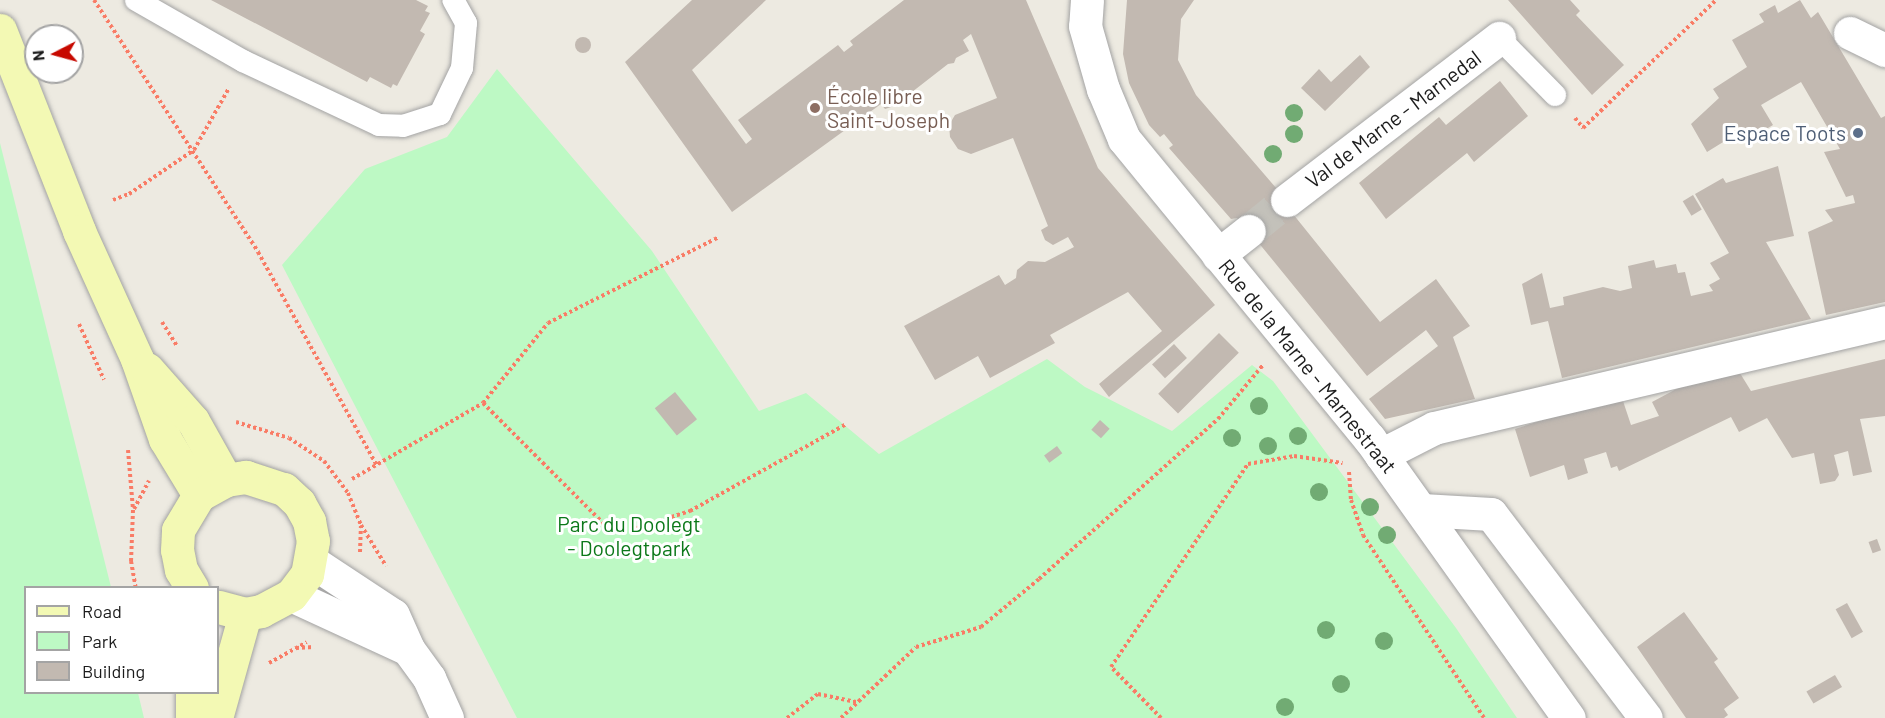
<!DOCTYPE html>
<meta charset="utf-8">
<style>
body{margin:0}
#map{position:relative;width:1885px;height:718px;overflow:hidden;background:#edeae1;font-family:Barlow,sans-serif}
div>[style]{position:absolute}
.park>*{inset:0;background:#bdf9c4}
.building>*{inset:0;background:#c2b9b1;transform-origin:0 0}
.round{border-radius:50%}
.minor-tunnel>*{height:33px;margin-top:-16.5px;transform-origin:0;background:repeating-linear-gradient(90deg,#c3c1ba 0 33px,transparent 0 49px)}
.path>*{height:4px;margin-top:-2px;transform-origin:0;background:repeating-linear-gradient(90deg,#f97c66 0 3px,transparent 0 6px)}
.roads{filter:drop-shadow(0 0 2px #a3a3a3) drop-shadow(0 0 2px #a3a3a3)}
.service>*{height:22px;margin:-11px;padding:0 11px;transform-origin:11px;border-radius:11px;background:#fff}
.pedestrian>*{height:33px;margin:-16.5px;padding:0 16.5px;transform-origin:16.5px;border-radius:16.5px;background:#fff}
.minor>*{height:33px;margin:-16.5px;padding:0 16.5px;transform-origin:16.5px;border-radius:16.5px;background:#fff}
.secondary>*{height:33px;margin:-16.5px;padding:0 16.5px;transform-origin:16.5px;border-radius:16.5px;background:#f3f9b4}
.trees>*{width:18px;height:18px;margin:-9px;border-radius:50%;background:#71ab73}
.dots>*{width:16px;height:16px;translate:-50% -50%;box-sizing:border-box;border:3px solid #fff;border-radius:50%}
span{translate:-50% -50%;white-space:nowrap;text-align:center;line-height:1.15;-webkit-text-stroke:6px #fff;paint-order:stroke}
.education-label{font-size:21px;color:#785e54}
.left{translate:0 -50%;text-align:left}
.street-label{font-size:21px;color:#1c1c1c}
.service-label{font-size:21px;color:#4e5e75}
.right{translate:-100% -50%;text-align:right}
.park-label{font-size:21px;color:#0b7819}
.legend{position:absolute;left:24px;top:586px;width:195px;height:108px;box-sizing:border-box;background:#fff;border:2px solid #a4a4a4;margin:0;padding:8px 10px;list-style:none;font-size:18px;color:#1c1c1c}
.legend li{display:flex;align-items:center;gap:12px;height:30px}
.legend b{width:30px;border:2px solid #a4a4a4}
.north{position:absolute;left:24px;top:24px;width:60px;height:60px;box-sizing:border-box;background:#fff;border:2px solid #a4a4a4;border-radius:50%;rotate:264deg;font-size:16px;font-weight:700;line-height:24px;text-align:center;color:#1c1c1c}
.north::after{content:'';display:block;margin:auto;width:21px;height:27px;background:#c70900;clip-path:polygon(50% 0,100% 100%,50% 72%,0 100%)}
</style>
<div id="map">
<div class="park">
<div style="clip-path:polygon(497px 69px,652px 251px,759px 411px,806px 393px,879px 454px,1047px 359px,1085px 387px,1172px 431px,1252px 365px,1273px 381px,1456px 628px,1517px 718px,517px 718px,282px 265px,365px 169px,447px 137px)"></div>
<div style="clip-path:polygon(0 143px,111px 587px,26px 588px,26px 692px,138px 693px,144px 718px,0 718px)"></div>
</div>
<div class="building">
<div style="clip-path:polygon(211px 0,416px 0,428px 6px,425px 11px,430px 13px,420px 31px,425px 34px,397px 86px,393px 84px,391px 88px,370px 77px,367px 82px)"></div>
<div style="clip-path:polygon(692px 0,766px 0,692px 70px,746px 144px,752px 139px,738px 120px,838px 45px,844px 52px,853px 45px,850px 41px,904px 0,1026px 0,1098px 168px,1215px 305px,1109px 397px,1099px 384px,1162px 331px,1128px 292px,1050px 335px,1055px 343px,990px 378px,978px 356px,935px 380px,904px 326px,999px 275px,1005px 285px,1016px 278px,1017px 270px,1028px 261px,1045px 262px,1074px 247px,1068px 237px,1053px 245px,1045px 240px,1041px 230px,1048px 226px,1013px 138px,971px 154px,958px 149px,950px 137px,949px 125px,955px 115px,997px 98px,971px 34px,963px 40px,969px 51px,956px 58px,954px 63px,948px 64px,894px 106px,885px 109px,881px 104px,732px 212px,625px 62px)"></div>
<div style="clip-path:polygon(1127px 0,1194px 0,1181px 19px,1178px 60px,1196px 95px,1277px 189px,1293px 214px,1380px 322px,1436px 279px,1470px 326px,1453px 337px,1475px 399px,1385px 419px,1369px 399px,1438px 346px,1426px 330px,1367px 376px,1249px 231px,1237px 218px,1231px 219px,1169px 148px,1173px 145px,1164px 134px,1160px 137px,1149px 125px,1129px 83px,1123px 54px)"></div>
<div style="clip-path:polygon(1508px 0,1570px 0,1580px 11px,1576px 15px,1624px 65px,1592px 95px)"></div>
<div style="clip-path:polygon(1800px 0,1811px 18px,1818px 12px,1881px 118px,1885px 116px,1885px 302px,1826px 315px,1808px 232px,1833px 221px,1825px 210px,1855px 203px,1853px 195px,1846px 197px,1824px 152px,1840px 149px,1801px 82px,1761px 105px,1773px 125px,1746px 141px,1741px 131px,1707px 152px,1691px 124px,1719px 98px,1713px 89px,1747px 67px,1732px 40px,1764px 22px,1759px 14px,1775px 5px,1778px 13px)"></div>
<div class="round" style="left:575px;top:37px;width:16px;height:16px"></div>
<div style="clip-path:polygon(1360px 55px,1370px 67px,1325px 111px,1301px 88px,1319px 69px,1331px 82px)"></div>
<div style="clip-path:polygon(1500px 81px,1528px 116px,1474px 162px,1467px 153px,1386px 219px,1359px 183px,1439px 117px,1446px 125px)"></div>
<div style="clip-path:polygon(1778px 166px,1794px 236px,1766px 242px,1811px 319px,1562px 378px,1548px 321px,1531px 325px,1522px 284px,1542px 273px,1550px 308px,1564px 305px,1563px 297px,1603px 287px,1620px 291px,1632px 288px,1628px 266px,1654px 260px,1656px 268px,1676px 264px,1678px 273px,1685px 272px,1691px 296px,1713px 291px,1709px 285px,1720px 279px,1710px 263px,1729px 253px,1695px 194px,1723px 178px,1726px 183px)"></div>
<div style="left:1693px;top:195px;width:17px;height:12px;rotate:59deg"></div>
<div style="left:1219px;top:333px;width:28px;height:86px;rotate:45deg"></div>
<div style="left:1174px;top:344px;width:19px;height:30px;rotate:47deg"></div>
<div style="clip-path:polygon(1885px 359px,1885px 416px,1860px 419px,1872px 472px,1853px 476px,1848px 451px,1834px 455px,1839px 475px,1835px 481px,1820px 484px,1814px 453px,1792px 458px,1767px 418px,1739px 432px,1731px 417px,1619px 471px,1617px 466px,1611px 468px,1606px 452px,1584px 459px,1588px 473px,1568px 480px,1564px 465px,1530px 477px,1515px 429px,1621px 395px,1631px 425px,1659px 416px,1652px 402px,1695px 379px,1735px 365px,1751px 391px)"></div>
<div style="left:675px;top:392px;width:35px;height:26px;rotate:51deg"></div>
<div style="left:1100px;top:420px;width:13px;height:13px;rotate:42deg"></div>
<div style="left:1057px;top:446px;width:9px;height:16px;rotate:54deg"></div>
<div style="left:1877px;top:539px;width:12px;height:9px;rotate:70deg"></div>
<div style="left:1847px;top:603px;width:33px;height:13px;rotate:61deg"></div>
<div style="clip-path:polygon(1684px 612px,1718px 659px,1714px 662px,1739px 698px,1724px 709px,1728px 715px,1724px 718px,1686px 718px,1637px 647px)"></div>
<div style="left:1835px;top:675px;width:14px;height:33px;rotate:60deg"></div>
</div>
<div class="minor-tunnel">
<div style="left:1249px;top:231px;width:49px;rotate:-39.2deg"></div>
</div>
<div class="path">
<div style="left:94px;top:0;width:301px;rotate:56.9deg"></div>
<div style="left:258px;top:252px;width:245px;rotate:60.9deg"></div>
<div style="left:1575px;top:118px;width:13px;rotate:51deg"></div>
<div style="left:1583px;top:128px;width:185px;rotate:-43.9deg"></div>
<div style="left:113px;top:200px;width:17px;rotate:-21deg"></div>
<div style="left:129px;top:194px;width:78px;rotate:-34.1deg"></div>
<div style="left:194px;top:150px;width:71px;rotate:-60.6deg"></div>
<div style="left:162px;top:322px;width:28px;rotate:58deg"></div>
<div style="left:79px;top:324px;width:61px;rotate:65.9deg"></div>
<div style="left:483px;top:403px;width:103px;rotate:-50.9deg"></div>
<div style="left:548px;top:323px;width:191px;rotate:-26.7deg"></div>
<div style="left:236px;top:422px;width:55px;rotate:16.8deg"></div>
<div style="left:289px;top:438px;width:42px;rotate:33.3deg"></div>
<div style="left:324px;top:461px;width:40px;rotate:53deg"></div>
<div style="left:348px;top:493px;width:35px;rotate:68deg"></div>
<div style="left:361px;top:525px;width:48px;rotate:58.6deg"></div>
<div style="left:128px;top:450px;width:60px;rotate:85.2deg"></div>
<div style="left:133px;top:510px;width:51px;rotate:92.2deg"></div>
<div style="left:131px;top:561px;width:27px;rotate:80deg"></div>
<div style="left:1349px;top:472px;width:28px;rotate:86deg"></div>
<div style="left:1351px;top:500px;width:37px;rotate:71deg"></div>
<div style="left:1363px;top:535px;width:219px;rotate:56.5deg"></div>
<div style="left:352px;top:479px;width:151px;rotate:-30.1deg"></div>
<div style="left:483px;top:403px;width:174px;rotate:45deg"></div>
<div style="left:606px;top:526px;width:31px;rotate:4deg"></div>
<div style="left:637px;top:528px;width:56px;rotate:-17.8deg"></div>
<div style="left:690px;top:511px;width:179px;rotate:-29.1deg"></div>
<div style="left:134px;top:509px;width:32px;rotate:-62deg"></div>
<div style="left:360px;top:552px;width:26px;rotate:-88deg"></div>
<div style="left:296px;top:648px;width:18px;rotate:-3deg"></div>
<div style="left:269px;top:663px;width:43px;rotate:-28.9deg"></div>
<div style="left:787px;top:718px;width:39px;rotate:-38deg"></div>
<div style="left:818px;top:694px;width:40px;rotate:12deg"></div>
<div style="left:841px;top:718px;width:103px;rotate:-43.4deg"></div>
<div style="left:916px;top:647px;width:68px;rotate:-17.1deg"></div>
<div style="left:981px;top:627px;width:75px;rotate:-39.6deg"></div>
<div style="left:1039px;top:579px;width:240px;rotate:-41.8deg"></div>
<div style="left:1218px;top:419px;width:70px;rotate:-50.2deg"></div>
<div style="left:1161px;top:718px;width:71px;rotate:-134.4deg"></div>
<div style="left:1111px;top:667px;width:245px;rotate:-56deg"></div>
<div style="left:1248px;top:464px;width:47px;rotate:-9.9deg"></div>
<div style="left:1294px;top:456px;width:49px;rotate:8.3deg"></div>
</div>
<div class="roads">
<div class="service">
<div style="left:136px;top:0;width:123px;rotate:29.7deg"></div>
<div style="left:243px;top:61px;width:150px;rotate:25.2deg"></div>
<div style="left:379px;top:125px;width:24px;rotate:2deg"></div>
<div style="left:403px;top:126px;width:39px;rotate:-18deg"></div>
<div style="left:440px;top:114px;width:51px;rotate:-64.4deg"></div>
<div style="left:462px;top:68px;width:45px;rotate:-84.9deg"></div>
<div style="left:466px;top:23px;width:26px;rotate:-119deg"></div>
<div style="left:1499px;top:38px;width:80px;rotate:45.5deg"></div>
</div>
<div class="pedestrian">
<div style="left:1850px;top:33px;width:39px;rotate:26deg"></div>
</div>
<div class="minor">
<div style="left:1087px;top:0;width:26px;rotate:94deg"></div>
<div style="left:1085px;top:26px;width:66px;rotate:74.1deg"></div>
<div style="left:1103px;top:89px;width:54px;rotate:67.2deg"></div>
<div style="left:1124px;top:139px;width:387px;rotate:50.7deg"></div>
<div style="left:1369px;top:438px;width:344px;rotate:54.5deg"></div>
<div style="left:1287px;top:200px;width:267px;rotate:-37.4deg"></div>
<div style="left:1218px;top:255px;width:39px;rotate:-38deg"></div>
<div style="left:1381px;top:455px;width:59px;rotate:-27deg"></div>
<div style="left:1434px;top:428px;width:463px;rotate:-13.2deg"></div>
<div style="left:1422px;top:510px;width:69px;rotate:3.3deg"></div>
<div style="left:1491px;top:514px;width:256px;rotate:52.8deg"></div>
<div style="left:311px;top:561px;width:98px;rotate:33.4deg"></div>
<div style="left:393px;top:615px;width:37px;rotate:66deg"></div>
<div style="left:408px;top:649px;width:36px;rotate:54deg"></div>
<div style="left:429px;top:678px;width:44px;rotate:65.8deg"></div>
<div style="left:291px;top:595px;width:129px;rotate:24.8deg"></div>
</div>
<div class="secondary">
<div style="left:0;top:30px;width:216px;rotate:68.5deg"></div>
<div style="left:79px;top:231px;width:141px;rotate:65.6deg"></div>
<div style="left:137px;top:359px;width:85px;rotate:70.7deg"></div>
<div style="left:165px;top:439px;width:66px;rotate:58.7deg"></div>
<div style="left:147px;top:369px;width:69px;rotate:48.5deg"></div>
<div style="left:193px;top:421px;width:68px;rotate:60.8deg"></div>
<div style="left:192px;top:588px;width:21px;rotate:-121deg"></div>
<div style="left:181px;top:570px;width:20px;rotate:-101deg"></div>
<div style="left:177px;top:550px;width:20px;rotate:-87deg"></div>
<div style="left:178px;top:530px;width:41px;rotate:-59deg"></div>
<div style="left:199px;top:495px;width:31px;rotate:-29deg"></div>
<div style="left:226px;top:480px;width:20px;rotate:-9deg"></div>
<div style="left:246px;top:477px;width:40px;rotate:18deg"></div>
<div style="left:284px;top:489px;width:21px;rotate:43deg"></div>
<div style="left:299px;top:503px;width:21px;rotate:61deg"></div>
<div style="left:309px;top:521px;width:20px;rotate:79deg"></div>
<div style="left:313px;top:541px;width:34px;rotate:100deg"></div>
<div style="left:307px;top:574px;width:26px;rotate:127deg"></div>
<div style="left:291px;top:595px;width:34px;rotate:152deg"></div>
<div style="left:261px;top:611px;width:16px;rotate:169deg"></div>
<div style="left:245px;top:614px;width:28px;rotate:-165deg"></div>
<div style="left:192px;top:692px;width:26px;rotate:90deg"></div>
<div style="left:216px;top:718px;width:108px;rotate:-74.4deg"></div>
</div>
</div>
<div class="trees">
<div style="left:1294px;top:113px"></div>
<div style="left:1294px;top:134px"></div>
<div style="left:1273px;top:154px"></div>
<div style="left:1259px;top:406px"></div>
<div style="left:1298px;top:436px"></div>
<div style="left:1232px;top:438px"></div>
<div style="left:1268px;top:446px"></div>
<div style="left:1319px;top:492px"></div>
<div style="left:1370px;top:507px"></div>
<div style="left:1387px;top:535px"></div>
<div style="left:1326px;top:630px"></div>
<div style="left:1384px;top:641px"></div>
<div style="left:1341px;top:684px"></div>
<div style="left:1285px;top:707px"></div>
</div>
<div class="dots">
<div style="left:815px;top:108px;background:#8d6e63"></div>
<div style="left:1858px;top:133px;background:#5c6f8a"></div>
</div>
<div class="education-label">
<span class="left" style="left:827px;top:108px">École libre<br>Saint-Joseph</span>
</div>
<div class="street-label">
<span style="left:1393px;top:119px;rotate:-37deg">Val de Marne - Marnedal</span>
<span style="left:1308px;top:366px;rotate:51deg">Rue de la Marne - Marnestraat</span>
</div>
<div class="service-label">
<span class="right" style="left:1846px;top:133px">Espace Toots</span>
</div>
<div class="park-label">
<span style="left:629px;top:536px">Parc du Doolegt<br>- Doolegtpark</span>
</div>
<ul class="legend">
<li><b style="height:8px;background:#f3f9b4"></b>Road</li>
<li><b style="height:16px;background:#bdf9c4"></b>Park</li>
<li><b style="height:16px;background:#c2b9b1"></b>Building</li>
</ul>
<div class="north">N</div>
</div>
